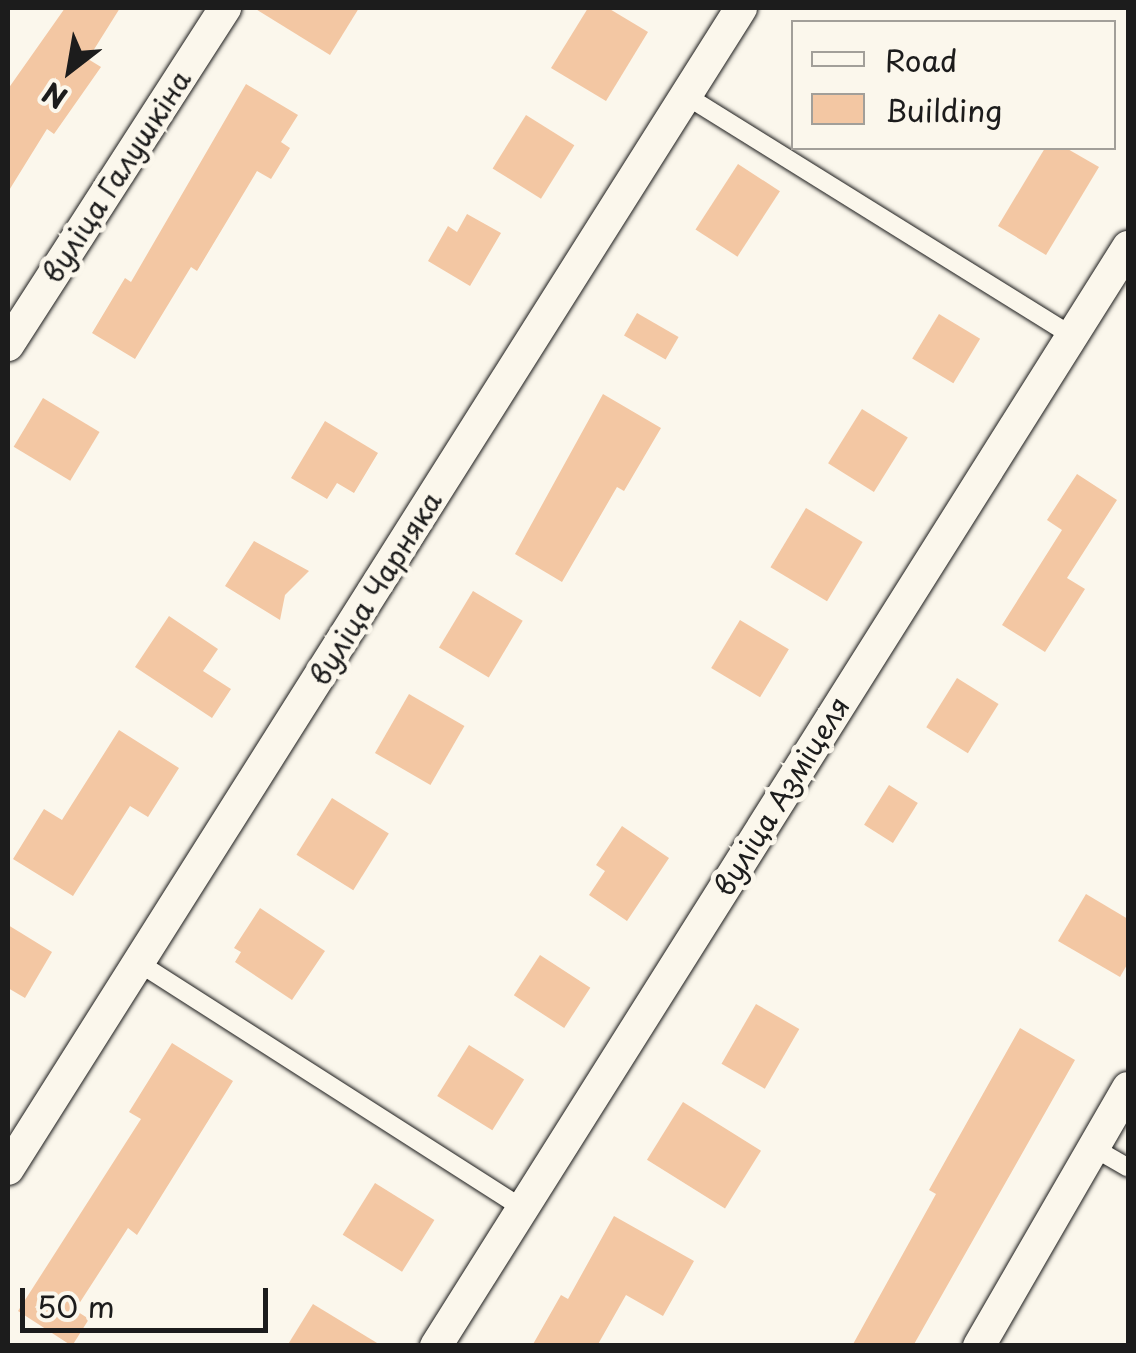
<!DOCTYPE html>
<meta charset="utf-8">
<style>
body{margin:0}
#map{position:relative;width:1136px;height:1353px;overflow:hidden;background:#fbf7ec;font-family:"Playpen Sans",sans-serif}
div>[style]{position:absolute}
.building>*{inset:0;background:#f3c7a3;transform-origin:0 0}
.roads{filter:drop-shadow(0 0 2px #1c1c1c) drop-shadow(0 0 2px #1c1c1c)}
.service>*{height:18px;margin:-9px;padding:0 9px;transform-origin:9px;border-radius:9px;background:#fbf7ec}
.minor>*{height:32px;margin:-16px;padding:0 16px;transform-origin:16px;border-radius:16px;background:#fbf7ec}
span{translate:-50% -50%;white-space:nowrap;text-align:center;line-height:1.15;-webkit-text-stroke:10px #fbf7ec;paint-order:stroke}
.street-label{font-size:28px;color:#1c1c1c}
.frame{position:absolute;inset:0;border:10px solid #1c1c1c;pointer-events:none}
.legend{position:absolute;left:791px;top:20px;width:325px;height:130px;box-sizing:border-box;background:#fbf7ec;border:2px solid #a29f99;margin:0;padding:12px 18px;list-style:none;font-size:30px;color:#1c1c1c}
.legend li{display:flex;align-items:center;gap:20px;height:50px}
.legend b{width:50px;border:2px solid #a29f99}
.north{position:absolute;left:20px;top:20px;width:100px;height:100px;-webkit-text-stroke:8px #fbf7ec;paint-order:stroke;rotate:211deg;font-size:28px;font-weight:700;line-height:40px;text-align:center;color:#1c1c1c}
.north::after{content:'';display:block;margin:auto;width:35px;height:45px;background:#1c1c1c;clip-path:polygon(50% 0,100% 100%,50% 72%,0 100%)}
.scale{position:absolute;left:20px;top:1288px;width:248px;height:45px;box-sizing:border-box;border:5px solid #1c1c1c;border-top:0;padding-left:12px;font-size:30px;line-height:35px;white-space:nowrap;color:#1c1c1c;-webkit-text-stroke:8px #fbf7ec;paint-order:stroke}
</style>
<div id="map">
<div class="building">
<div style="clip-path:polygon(65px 8px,120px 8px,88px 59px,101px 67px,54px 134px,47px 129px,8px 192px,8px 89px)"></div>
<div style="clip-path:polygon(254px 8px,359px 8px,330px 55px)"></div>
<div style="clip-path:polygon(588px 8px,608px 8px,648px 32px,606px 101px,551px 68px)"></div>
<div style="clip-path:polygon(246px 84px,298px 115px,281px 142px,290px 148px,271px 179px,257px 171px,197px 271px,191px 267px,135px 359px,92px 333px,125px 278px,131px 282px)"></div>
<div style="left:526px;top:115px;width:57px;height:63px;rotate:32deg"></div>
<div style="clip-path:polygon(1045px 148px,1066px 148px,1099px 167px,1046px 255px,998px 226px)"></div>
<div style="left:738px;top:164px;width:50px;height:78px;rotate:33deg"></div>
<div style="clip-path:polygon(467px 214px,501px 233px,470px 286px,428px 261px,448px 226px,457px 232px)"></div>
<div style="left:637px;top:313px;width:48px;height:26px;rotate:30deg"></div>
<div style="left:939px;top:314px;width:48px;height:52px;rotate:31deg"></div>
<div style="clip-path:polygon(603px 394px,661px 428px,624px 491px,617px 487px,562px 582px,515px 554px)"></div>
<div style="left:43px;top:398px;width:66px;height:57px;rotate:31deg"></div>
<div style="left:862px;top:409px;width:54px;height:64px;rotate:32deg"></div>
<div style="clip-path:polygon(325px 421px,378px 453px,354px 493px,337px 483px,327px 499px,291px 478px)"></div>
<div style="clip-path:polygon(1077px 474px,1117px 500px,1067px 578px,1085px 589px,1045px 652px,1002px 625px,1062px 530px,1047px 520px)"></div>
<div style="left:806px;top:508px;width:66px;height:69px;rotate:31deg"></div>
<div style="clip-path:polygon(254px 541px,309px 571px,285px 595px,280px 620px,225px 586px)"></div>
<div style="left:473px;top:591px;width:58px;height:66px;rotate:31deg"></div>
<div style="clip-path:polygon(169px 616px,218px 649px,203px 671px,231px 689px,212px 718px,135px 667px)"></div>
<div style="left:740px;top:620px;width:57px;height:56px;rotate:31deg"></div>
<div style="left:957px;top:678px;width:49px;height:58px;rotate:32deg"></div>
<div style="left:409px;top:694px;width:64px;height:68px;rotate:30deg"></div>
<div style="clip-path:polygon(119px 730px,179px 768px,148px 817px,130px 806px,73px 896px,13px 859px,44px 809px,62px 820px)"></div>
<div style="left:889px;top:785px;width:34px;height:47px;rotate:32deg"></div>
<div style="left:332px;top:798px;width:67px;height:67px;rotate:32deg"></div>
<div style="clip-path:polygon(622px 826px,669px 858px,627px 921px,589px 895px,605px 871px,596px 865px)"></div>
<div style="clip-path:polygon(1086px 894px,1128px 919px,1128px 963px,1120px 977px,1058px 941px)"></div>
<div style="clip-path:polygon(260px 908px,325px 951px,292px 1000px,235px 962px,241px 952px,234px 948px)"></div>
<div style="clip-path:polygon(8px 925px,52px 952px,25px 998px,8px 988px)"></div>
<div style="left:540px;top:955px;width:60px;height:48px;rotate:33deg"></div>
<div style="left:756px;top:1004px;width:50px;height:69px;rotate:30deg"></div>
<div style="clip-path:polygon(1020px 1028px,1075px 1060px,913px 1346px,852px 1346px,936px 1194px,929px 1190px)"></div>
<div style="clip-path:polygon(172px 1043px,233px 1081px,137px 1235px,128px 1228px,75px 1310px,89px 1319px,72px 1346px,18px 1311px,141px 1119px,129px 1112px)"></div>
<div style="left:469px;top:1045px;width:65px;height:60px;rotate:32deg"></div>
<div style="left:683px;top:1102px;width:92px;height:68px;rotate:32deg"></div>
<div style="left:375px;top:1183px;width:70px;height:61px;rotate:32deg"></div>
<div style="clip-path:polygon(614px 1216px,694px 1261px,663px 1316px,626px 1295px,597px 1346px,532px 1346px,561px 1295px,568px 1299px)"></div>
<div style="clip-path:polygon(313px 1304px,382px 1346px,287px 1346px)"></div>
</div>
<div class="roads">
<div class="service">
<div style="left:685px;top:95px;width:455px;rotate:31.9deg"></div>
<div style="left:139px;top:963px;width:455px;rotate:32.6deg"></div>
<div style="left:1094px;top:1148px;width:39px;rotate:30deg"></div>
</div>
<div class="minor">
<div style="left:8px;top:345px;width:401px;rotate:-57.2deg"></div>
<div style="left:8px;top:1169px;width:1373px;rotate:-57.73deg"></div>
<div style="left:436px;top:1346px;width:1299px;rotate:-57.8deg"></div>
<div style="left:979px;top:1346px;width:298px;rotate:-60deg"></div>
</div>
</div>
<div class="street-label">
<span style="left:116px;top:176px;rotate:-57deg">вуліца Галушкіна</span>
<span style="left:375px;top:588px;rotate:-58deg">вуліца Чарняка</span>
<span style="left:781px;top:796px;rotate:-58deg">вуліца Азміцеля</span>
</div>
<div class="frame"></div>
<ul class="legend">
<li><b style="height:12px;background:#fbf7ec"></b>Road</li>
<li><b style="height:28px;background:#f3c7a3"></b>Building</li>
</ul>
<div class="north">N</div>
<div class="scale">50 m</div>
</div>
